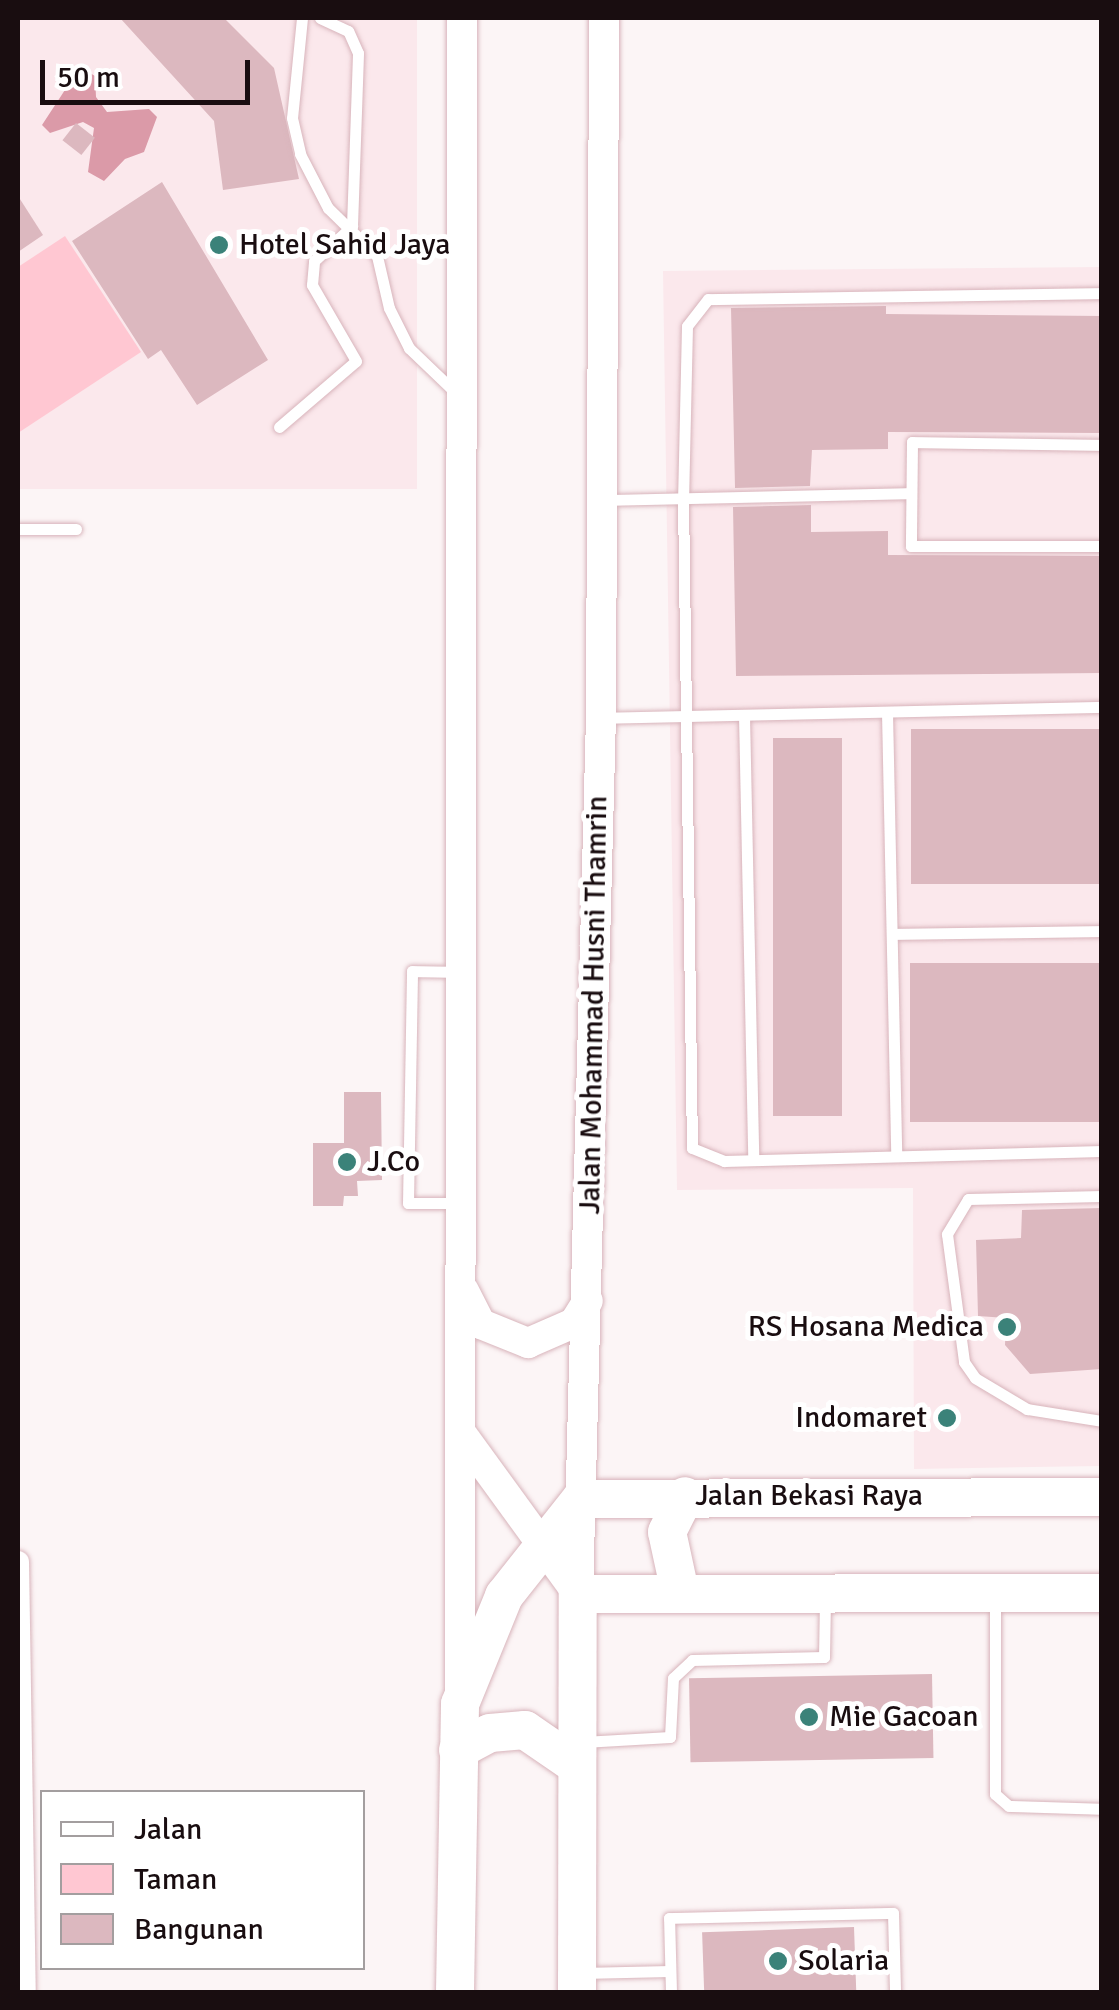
<!DOCTYPE html>
<style>
body{margin:0}
#map{position:relative;width:1119px;height:2010px;overflow:hidden;background:#fcf5f6;font-family:Signika,sans-serif}
div>[style]{position:absolute}
.built>*{inset:0;background:#fbe8ec;transform-origin:0 0}
.green>*{inset:0;background:#ffc7d2}
.water>*{inset:0;background:#db9aa8}
.building>*{inset:0;background:#dcb8bf;transform-origin:0 0}
.roads{filter:drop-shadow(0 0 2px #d8b4bb) drop-shadow(0 0 2px #d8b4bb)}
.service>*{height:11px;margin:-5.5px;padding:0 5.5px;transform-origin:5.5px;border-radius:5.5px;background:#fff}
.minor>*{height:22px;margin:-11px;padding:0 11px;transform-origin:11px;border-radius:11px;background:#fff}
.tertiary>*{height:30px;margin:-15px;padding:0 15px;transform-origin:15px;border-radius:15px;background:#fff}
.primary>*{height:38px;margin:-19px;padding:0 19px;transform-origin:19px;border-radius:19px;background:#fff}
.dots>*{width:28px;height:28px;translate:-50% -50%;box-sizing:border-box;border:5px solid #fff;border-radius:50%}
span{translate:-50% -50%;white-space:nowrap;text-align:center;line-height:1.15;-webkit-text-stroke:10px #fff;paint-order:stroke}
.poi-label{font-size:30px;color:#190d10}
.left{translate:0 -50%;text-align:left}
.right{translate:-100% -50%;text-align:right}
.street-label{font-size:30px;color:#190d10}
.frame{position:absolute;inset:0;border:20px solid #190d10;pointer-events:none}
.legend{position:absolute;left:40px;top:1790px;width:325px;height:180px;box-sizing:border-box;background:#fff;border:2px solid #a39e9f;margin:0;padding:12px 18px;list-style:none;font-size:30px;color:#190d10}
.legend li{display:flex;align-items:center;gap:20px;height:50px}
.legend b{width:50px;border:2px solid #a39e9f}
.scale{position:absolute;left:40px;top:60px;width:210px;height:45px;box-sizing:border-box;border:5px solid #190d10;border-top:0;padding-left:12px;font-size:30px;line-height:35px;white-space:nowrap;color:#190d10;-webkit-text-stroke:8px #fff;paint-order:stroke}
</style>
<div id="map">
<div class="built">
<div style="left:18px;top:18px;width:399px;height:471px"></div>
<div style="clip-path:polygon(1101px 267px,1101px 1466px,914px 1469px,913px 1188px,677px 1190px,663px 271px)"></div>
</div>
<div class="green">
<div style="clip-path:polygon(65px 236px,141px 352px,18px 433px,18px 267px)"></div>
</div>
<div class="water">
<div style="clip-path:polygon(80px 67px,95px 76px,96px 97px,107px 112px,149px 109px,157px 117px,144px 152px,125px 159px,104px 181px,88px 172px,94px 128px,83px 122px,50px 133px,42px 125px)"></div>
</div>
<div class="building">
<div style="clip-path:polygon(120px 18px,224px 18px,274px 68px,299px 179px,223px 190px,214px 121px)"></div>
<div style="left:76px;top:123px;width:24px;height:22px;rotate:38deg"></div>
<div style="clip-path:polygon(162px 182px,268px 360px,197px 405px,161px 350px,148px 359px,72px 241px)"></div>
<div style="clip-path:polygon(18px 196px,43px 235px,18px 252px)"></div>
<div style="clip-path:polygon(886px 306px,886px 314px,1102px 316px,1102px 433px,888px 432px,888px 449px,812px 450px,810px 486px,735px 488px,731px 308px)"></div>
<div style="clip-path:polygon(811px 505px,811px 532px,888px 531px,888px 555px,1102px 556px,1102px 673px,736px 676px,733px 507px)"></div>
<div style="left:1102px;top:729px;width:155px;height:191px;rotate:90deg"></div>
<div style="left:773px;top:738px;width:69px;height:378px"></div>
<div style="left:1102px;top:963px;width:159px;height:192px;rotate:90deg"></div>
<div style="clip-path:polygon(344px 1092px,381px 1092px,382px 1180px,357px 1181px,358px 1196px,344px 1196px,343px 1206px,313px 1206px,313px 1143px,344px 1143px)"></div>
<div style="clip-path:polygon(1102px 1208px,1102px 1369px,1030px 1374px,1005px 1345px,1006px 1318px,978px 1316px,976px 1240px,1021px 1238px,1022px 1210px)"></div>
<div style="left:932px;top:1674px;width:84px;height:243px;rotate:89deg"></div>
<div style="left:854px;top:1927px;width:65px;height:152px;rotate:88deg"></div>
</div>
<div class="roads">
<div class="service">
<div style="left:302px;top:18px;width:100px;rotate:95.7deg"></div>
<div style="left:292px;top:118px;width:37px;rotate:77deg"></div>
<div style="left:300px;top:154px;width:61px;rotate:62.6deg"></div>
<div style="left:328px;top:208px;width:69px;rotate:44.4deg"></div>
<div style="left:377px;top:256px;width:53px;rotate:77deg"></div>
<div style="left:389px;top:308px;width:45px;rotate:63.4deg"></div>
<div style="left:409px;top:348px;width:68px;rotate:43.8deg"></div>
<div style="left:1102px;top:293px;width:394px;rotate:179.1deg"></div>
<div style="left:708px;top:299px;width:34px;rotate:128deg"></div>
<div style="left:687px;top:326px;width:172px;rotate:91.3deg"></div>
<div style="left:683px;top:498px;width:650px;rotate:89.21deg"></div>
<div style="left:692px;top:1148px;width:35px;rotate:22deg"></div>
<div style="left:724px;top:1161px;width:378px;rotate:-1.5deg"></div>
<div style="left:279px;top:427px;width:101px;rotate:-40.6deg"></div>
<div style="left:356px;top:361px;width:88px;rotate:-120.1deg"></div>
<div style="left:312px;top:285px;width:24px;rotate:-85deg"></div>
<div style="left:314px;top:261px;width:52px;rotate:-42.6deg"></div>
<div style="left:352px;top:226px;width:173px;rotate:-88deg"></div>
<div style="left:358px;top:53px;width:24px;rotate:-114deg"></div>
<div style="left:348px;top:31px;width:31px;rotate:-155deg"></div>
<div style="left:1102px;top:445px;width:190px;rotate:-179.1deg"></div>
<div style="left:912px;top:442px;width:104px;rotate:90.6deg"></div>
<div style="left:911px;top:546px;width:191px"></div>
<div style="left:606px;top:500px;width:305px;rotate:-1.3deg"></div>
<div style="left:18px;top:529px;width:58px"></div>
<div style="left:887px;top:712px;width:441px;rotate:88.8deg"></div>
<div style="left:744px;top:715px;width:445px;rotate:88.8deg"></div>
<div style="left:601px;top:718px;width:501px;rotate:-1.26deg"></div>
<div style="left:892px;top:934px;width:210px;rotate:-0.8deg"></div>
<div style="left:1102px;top:1196px;width:134px;rotate:178.7deg"></div>
<div style="left:968px;top:1199px;width:41px;rotate:121deg"></div>
<div style="left:947px;top:1234px;width:129px;rotate:82.4deg"></div>
<div style="left:964px;top:1362px;width:19px;rotate:55deg"></div>
<div style="left:975px;top:1378px;width:61px;rotate:30.8deg"></div>
<div style="left:1027px;top:1409px;width:76px;rotate:9.1deg"></div>
<div style="left:457px;top:1203px;width:49px;rotate:180deg"></div>
<div style="left:408px;top:1203px;width:232px;rotate:-89deg"></div>
<div style="left:412px;top:971px;width:46px;rotate:1.2deg"></div>
<div style="left:995px;top:1601px;width:193px;rotate:90deg"></div>
<div style="left:995px;top:1794px;width:18px;rotate:41deg"></div>
<div style="left:1009px;top:1806px;width:93px;rotate:1.8deg"></div>
<div style="left:583px;top:1742px;width:87px;rotate:-3.3deg"></div>
<div style="left:670px;top:1737px;width:59px;rotate:-87.1deg"></div>
<div style="left:673px;top:1678px;width:26px;rotate:-43deg"></div>
<div style="left:692px;top:1660px;width:132px;rotate:-1.3deg"></div>
<div style="left:824px;top:1657px;width:60px;rotate:-89deg"></div>
<div style="left:581px;top:1973px;width:89px;rotate:-1.3deg"></div>
<div style="left:671px;top:1992px;width:74px;rotate:-91.5deg"></div>
<div style="left:669px;top:1918px;width:224px;rotate:-1.3deg"></div>
<div style="left:893px;top:1913px;width:79px;rotate:88.5deg"></div>
</div>
<div class="minor">
<div style="left:18px;top:1562px;width:430px;rotate:89.1deg"></div>
</div>
<div class="tertiary">
<div style="left:464px;top:1291px;width:37px;rotate:63deg"></div>
<div style="left:481px;top:1324px;width:51px;rotate:22deg"></div>
<div style="left:528px;top:1343px;width:50px;rotate:-23.5deg"></div>
<div style="left:574px;top:1323px;width:26px;rotate:-58deg"></div>
<div style="left:461px;top:1433px;width:199px;rotate:54deg"></div>
<div style="left:578px;top:1594px;width:876px;rotate:-88.5deg"></div>
<div style="left:601px;top:718px;width:700px;rotate:-89.75deg"></div>
<div style="left:460px;top:1696px;width:1678px;rotate:-89.93deg"></div>
</div>
<div class="primary">
<div style="left:680px;top:1592px;width:61px;rotate:-102.2deg"></div>
<div style="left:667px;top:1532px;width:40px;rotate:-63.4deg"></div>
<div style="left:458px;top:1750px;width:36px;rotate:-28deg"></div>
<div style="left:490px;top:1733px;width:35px;rotate:-5deg"></div>
<div style="left:525px;top:1730px;width:58px;rotate:34.5deg"></div>
<div style="left:455px;top:1992px;width:288px;rotate:-89deg"></div>
<div style="left:460px;top:1704px;width:117px;rotate:-67.8deg"></div>
<div style="left:504px;top:1596px;width:124px;rotate:-51.6deg"></div>
<div style="left:581px;top:1499px;width:521px;rotate:-0.22deg"></div>
<div style="left:577px;top:1992px;width:398px;rotate:-89.9deg"></div>
<div style="left:578px;top:1594px;width:524px;rotate:-0.11deg"></div>
</div>
</div>
<div class="dots">
<div style="left:219px;top:245px;background:#3b8279"></div>
<div style="left:347px;top:1162px;background:#3b8279"></div>
<div style="left:1007px;top:1327px;background:#3b8279"></div>
<div style="left:947px;top:1418px;background:#3b8279"></div>
<div style="left:809px;top:1717px;background:#3b8279"></div>
<div style="left:778px;top:1961px;background:#3b8279"></div>
</div>
<div class="poi-label">
<span class="left" style="left:239px;top:245px">Hotel Sahid Jaya</span>
<span class="left" style="left:367px;top:1162px">J.Co</span>
<span class="right" style="left:984px;top:1327px">RS Hosana Medica</span>
<span class="right" style="left:927px;top:1418px">Indomaret</span>
<span class="left" style="left:829px;top:1717px">Mie Gacoan</span>
<span class="left" style="left:798px;top:1961px">Solaria</span>
</div>
<div class="street-label">
<span style="left:594px;top:1005px;rotate:-89deg">Jalan Mohammad Husni Thamrin</span>
<span style="left:809px;top:1496px">Jalan Bekasi Raya</span>
</div>
<div class="frame"></div>
<ul class="legend">
<li><b style="height:12px;background:#fff"></b>Jalan</li>
<li><b style="height:28px;background:#ffc7d2"></b>Taman</li>
<li><b style="height:28px;background:#dcb8bf"></b>Bangunan</li>
</ul>
<div class="scale">50 m</div>
</div>
